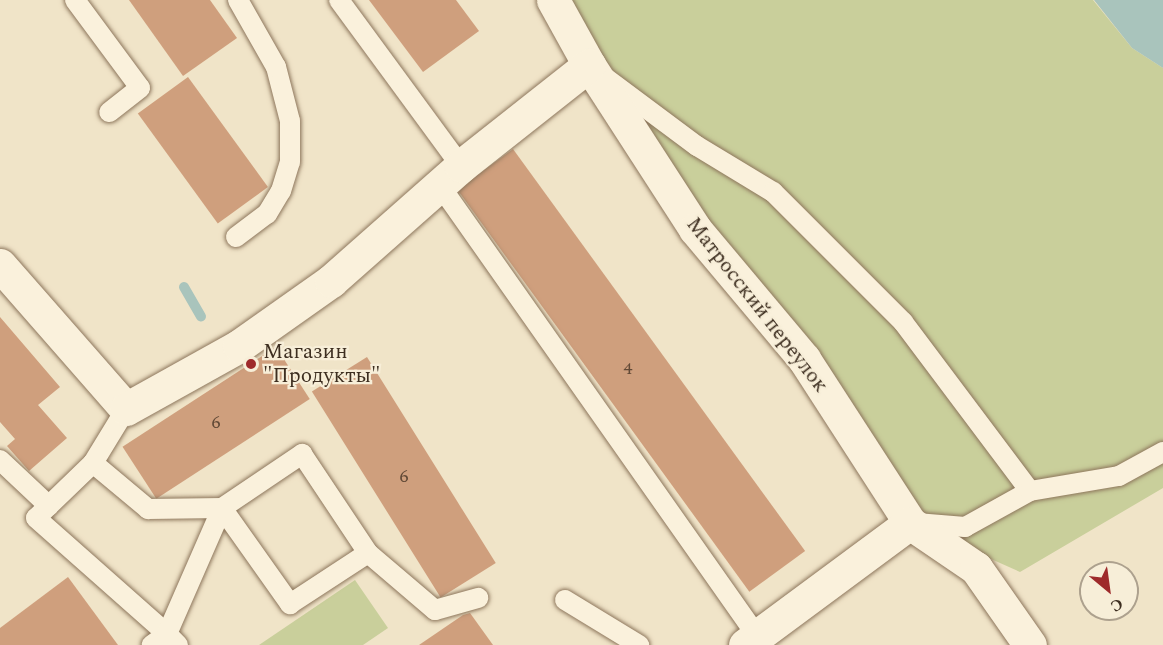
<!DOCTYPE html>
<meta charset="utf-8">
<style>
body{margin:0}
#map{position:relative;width:1163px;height:645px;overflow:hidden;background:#f0e4c8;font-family:Spectral,serif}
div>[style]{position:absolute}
.green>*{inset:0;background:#c9cf9b}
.water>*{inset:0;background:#a9c4bc}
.stream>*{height:10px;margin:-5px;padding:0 5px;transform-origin:5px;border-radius:5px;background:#a9c4bc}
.building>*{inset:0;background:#cf9f7d;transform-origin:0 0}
.roads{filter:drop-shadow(0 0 2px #8d765c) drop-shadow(0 0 2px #8d765c)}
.service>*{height:20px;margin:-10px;padding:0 10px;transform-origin:10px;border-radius:10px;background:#faf1dc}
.minor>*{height:33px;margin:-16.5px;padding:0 16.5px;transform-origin:16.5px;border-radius:16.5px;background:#faf1dc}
.dots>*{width:16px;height:16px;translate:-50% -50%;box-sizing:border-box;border:3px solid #f7eed8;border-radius:50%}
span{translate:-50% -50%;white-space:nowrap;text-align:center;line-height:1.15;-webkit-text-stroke:4.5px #f7eed8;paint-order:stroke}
.number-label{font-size:18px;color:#624a37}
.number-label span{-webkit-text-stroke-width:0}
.street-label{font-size:21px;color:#3d2e20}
.poi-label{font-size:21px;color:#3d2e20}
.left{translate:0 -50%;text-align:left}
.north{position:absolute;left:1079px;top:561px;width:60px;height:60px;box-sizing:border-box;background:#f7eed8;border:2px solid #ada18e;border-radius:50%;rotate:151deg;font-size:16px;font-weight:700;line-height:24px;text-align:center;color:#3d2e20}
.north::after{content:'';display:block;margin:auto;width:21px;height:27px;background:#9e2a2b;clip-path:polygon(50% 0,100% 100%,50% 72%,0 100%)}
</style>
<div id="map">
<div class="green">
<div style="clip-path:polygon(553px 0,1093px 0,1132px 48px,1163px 68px,1163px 488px,1020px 572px,910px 523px)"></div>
<div style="clip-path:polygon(355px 580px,388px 628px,363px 645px,259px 645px)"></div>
</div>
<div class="water">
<div style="clip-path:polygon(1094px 0,1163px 0,1163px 68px,1132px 48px)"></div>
</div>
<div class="stream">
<div style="left:184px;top:287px;width:34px;rotate:60deg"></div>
</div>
<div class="building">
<div style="clip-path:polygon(129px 0,210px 0,237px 38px,183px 76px)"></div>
<div style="clip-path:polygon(369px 0,456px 0,479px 31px,423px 72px)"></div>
<div style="left:188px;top:77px;width:136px;height:62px;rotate:54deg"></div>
<div style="left:513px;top:149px;width:497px;height:69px;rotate:54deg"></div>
<div style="clip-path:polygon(0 317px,60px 387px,38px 405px,67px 438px,29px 471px,7px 446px,15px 439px,0 422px)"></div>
<div style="left:276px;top:347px;width:62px;height:183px;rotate:57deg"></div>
<div style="left:367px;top:357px;width:243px;height:65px;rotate:58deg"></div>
<div style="clip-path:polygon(68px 577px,118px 645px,0 645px,0 628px)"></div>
<div style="clip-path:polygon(470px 613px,493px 645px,419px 645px,463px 615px)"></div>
</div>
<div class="roads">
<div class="service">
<div style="left:75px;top:0;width:109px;rotate:53.5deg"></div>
<div style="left:140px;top:88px;width:39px;rotate:142deg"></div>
<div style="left:339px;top:0;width:206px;rotate:53.7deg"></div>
<div style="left:607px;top:79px;width:112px;rotate:36.7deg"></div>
<div style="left:697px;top:146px;width:89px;rotate:31.2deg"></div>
<div style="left:773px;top:192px;width:184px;rotate:45deg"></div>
<div style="left:903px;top:322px;width:211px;rotate:53.1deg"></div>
<div style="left:1030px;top:491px;width:74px;rotate:151deg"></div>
<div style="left:965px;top:527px;width:49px;rotate:-175.3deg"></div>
<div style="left:441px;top:187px;width:549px;rotate:54.86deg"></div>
<div style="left:236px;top:237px;width:39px;rotate:-37deg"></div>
<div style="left:267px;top:214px;width:27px;rotate:-59deg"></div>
<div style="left:281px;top:191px;width:30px;rotate:-73deg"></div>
<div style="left:290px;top:162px;width:41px;rotate:-90deg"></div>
<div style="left:290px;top:121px;width:56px;rotate:-104.5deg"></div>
<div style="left:276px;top:67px;width:77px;rotate:-119.6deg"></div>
<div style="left:126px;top:409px;width:63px;rotate:121.4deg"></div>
<div style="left:93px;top:463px;width:79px;rotate:136deg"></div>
<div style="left:36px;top:518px;width:175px;rotate:41.5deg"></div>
<div style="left:167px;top:634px;width:19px;rotate:144deg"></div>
<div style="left:0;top:460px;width:67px;rotate:43.2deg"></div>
<div style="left:93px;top:463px;width:72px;rotate:39.9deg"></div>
<div style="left:148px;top:509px;width:74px;rotate:-0.8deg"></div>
<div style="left:222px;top:508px;width:118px;rotate:54.7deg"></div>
<div style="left:290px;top:604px;width:93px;rotate:-33.2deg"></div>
<div style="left:1030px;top:491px;width:90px;rotate:-9.6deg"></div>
<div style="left:1119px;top:476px;width:50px;rotate:-28.6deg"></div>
<div style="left:565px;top:600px;width:87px;rotate:31.3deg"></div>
<div style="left:178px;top:645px;width:16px;rotate:-135deg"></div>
<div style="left:167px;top:634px;width:137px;rotate:-66.4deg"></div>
<div style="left:222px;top:508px;width:97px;rotate:-34deg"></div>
<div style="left:302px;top:454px;width:119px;rotate:56.3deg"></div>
<div style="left:368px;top:553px;width:88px;rotate:40.4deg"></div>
<div style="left:435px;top:610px;width:45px;rotate:-15.6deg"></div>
</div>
<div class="minor">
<div style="left:553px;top:0;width:74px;rotate:61deg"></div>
<div style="left:589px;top:65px;width:195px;rotate:57.1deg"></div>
<div style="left:695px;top:229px;width:170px;rotate:50deg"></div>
<div style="left:804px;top:359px;width:195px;rotate:57.1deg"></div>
<div style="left:910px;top:523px;width:80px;rotate:34.3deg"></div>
<div style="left:976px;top:568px;width:94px;rotate:55deg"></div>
<div style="left:0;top:265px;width:191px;rotate:48.8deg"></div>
<div style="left:126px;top:409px;width:129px;rotate:-29.1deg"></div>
<div style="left:239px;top:346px;width:113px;rotate:-35.2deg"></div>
<div style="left:331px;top:281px;width:174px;rotate:-41.5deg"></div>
<div style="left:461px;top:166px;width:163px;rotate:-38.3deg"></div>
<div style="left:745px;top:645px;width:205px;rotate:-36.5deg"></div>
</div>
</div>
<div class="dots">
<div style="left:251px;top:364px;background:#9e2a2b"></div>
</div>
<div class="number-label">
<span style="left:628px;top:369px">4</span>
<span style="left:216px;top:423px">6</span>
<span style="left:404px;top:477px">6</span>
</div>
<div class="street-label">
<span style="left:757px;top:305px;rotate:52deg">Матросский переулок</span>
</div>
<div class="poi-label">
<span class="left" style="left:263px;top:364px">Магазин<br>"Продукты"</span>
</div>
<div class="north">С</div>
</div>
